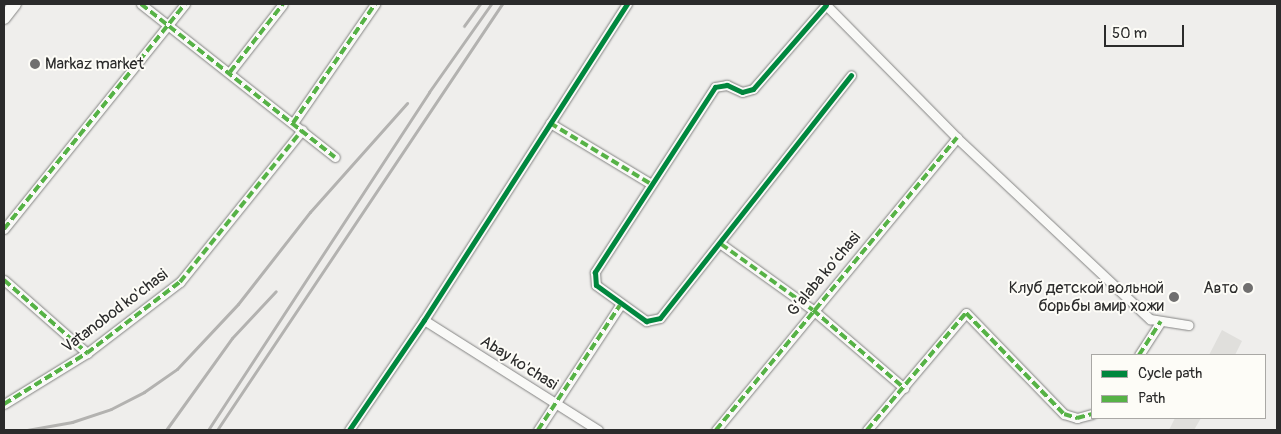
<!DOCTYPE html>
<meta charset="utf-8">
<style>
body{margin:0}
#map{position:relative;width:1281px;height:434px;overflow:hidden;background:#efeeec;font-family:Pangolin,sans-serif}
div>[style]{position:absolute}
.green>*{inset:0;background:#e0dfdc}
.roads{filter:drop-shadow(0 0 1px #838382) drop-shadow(0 0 1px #838382)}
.street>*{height:9px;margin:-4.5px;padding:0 4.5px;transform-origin:4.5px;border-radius:4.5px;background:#f9f9f7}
.secondary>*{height:12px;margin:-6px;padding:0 6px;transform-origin:6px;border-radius:6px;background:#f9f9f7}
.rail>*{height:3px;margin:-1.5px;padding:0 1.5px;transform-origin:1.5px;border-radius:1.5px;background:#b3b2b0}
.quiet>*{height:4px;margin-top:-2px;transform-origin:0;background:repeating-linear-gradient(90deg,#56b246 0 8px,transparent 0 12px)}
.cycleway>*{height:5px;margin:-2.5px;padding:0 2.5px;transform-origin:2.5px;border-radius:2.5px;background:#00873e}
.dots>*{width:14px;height:14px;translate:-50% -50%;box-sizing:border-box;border:2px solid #fdfcf7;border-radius:50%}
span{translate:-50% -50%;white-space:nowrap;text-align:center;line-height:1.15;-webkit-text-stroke:4px #fdfcf7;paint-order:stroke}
.poi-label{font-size:16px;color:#2b2b2b}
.left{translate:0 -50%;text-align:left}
.right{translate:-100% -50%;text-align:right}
.street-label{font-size:16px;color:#2b2b2b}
.frame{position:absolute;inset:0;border:5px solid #2b2b2b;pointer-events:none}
.legend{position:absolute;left:1091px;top:354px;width:175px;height:65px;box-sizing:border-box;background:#fdfcf7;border:1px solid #a9a8a5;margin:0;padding:6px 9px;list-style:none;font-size:15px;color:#2b2b2b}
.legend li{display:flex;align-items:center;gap:10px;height:25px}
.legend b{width:25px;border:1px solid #a9a8a5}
.scale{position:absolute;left:1104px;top:25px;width:80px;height:22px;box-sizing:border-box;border:2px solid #2b2b2b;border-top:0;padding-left:6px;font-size:15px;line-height:18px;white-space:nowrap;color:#2b2b2b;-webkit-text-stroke:4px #fdfcf7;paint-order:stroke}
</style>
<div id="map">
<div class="green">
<div style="clip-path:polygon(1222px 330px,1242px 341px,1235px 355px,1209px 355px)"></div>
<div style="clip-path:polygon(1175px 418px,1201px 418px,1194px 430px,1169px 430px)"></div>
</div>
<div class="roads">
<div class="street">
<div style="left:141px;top:4px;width:247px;rotate:38.3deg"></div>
<div style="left:825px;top:4px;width:188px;rotate:45.4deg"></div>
<div style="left:957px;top:138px;width:265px;rotate:43.2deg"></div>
<div style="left:1150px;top:319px;width:39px;rotate:9deg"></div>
<div style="left:826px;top:5px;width:111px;rotate:131deg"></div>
<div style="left:753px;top:89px;width:11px;rotate:165deg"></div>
<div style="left:742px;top:92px;width:17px;rotate:-155deg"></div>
<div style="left:727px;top:85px;width:12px;rotate:171deg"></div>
<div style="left:715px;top:87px;width:221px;rotate:123deg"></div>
<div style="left:595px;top:272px;width:13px;rotate:86deg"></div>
<div style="left:596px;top:285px;width:62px;rotate:35.8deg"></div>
<div style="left:646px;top:321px;width:14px;rotate:-12deg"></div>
<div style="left:660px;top:318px;width:309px;rotate:-51.8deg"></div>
<div style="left:230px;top:72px;width:86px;rotate:-52.1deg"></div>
<div style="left:293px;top:123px;width:145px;rotate:-55.4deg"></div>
<div style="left:550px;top:123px;width:118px;rotate:31.1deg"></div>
<div style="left:4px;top:229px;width:289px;rotate:-51.2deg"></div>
<div style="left:721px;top:244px;width:113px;rotate:35.7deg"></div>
<div style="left:813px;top:310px;width:120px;rotate:40.6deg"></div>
<div style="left:4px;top:280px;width:111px;rotate:41.3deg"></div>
<div style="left:424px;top:320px;width:206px;rotate:32.3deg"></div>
<div style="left:1139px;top:355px;width:40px;rotate:-57.1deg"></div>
<div style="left:4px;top:404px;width:97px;rotate:-31.6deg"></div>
<div style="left:87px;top:353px;width:117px;rotate:-37.4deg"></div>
<div style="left:180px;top:282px;width:195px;rotate:-51.2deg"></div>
<div style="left:349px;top:430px;width:133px;rotate:-55.7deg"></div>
<div style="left:424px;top:320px;width:376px;rotate:-57.3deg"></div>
<div style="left:538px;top:430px;width:149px;rotate:-56.7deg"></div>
<div style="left:716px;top:430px;width:379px;rotate:-50.5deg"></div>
<div style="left:867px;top:430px;width:153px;rotate:-49.8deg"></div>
<div style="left:966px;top:313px;width:141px;rotate:45.9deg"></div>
<div style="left:1064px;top:414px;width:14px;rotate:17deg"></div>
<div style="left:1077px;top:418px;width:16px;rotate:-15deg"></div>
</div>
<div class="secondary">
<div style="left:4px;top:18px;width:18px;rotate:-52deg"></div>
</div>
</div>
<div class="rail">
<div style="left:464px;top:26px;width:27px;rotate:-54deg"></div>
<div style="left:4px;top:430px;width:3px"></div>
<div style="left:27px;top:430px;width:46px;rotate:-10.1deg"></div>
<div style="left:72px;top:422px;width:41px;rotate:-18.4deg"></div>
<div style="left:111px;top:409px;width:37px;rotate:-27deg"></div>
<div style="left:144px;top:392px;width:40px;rotate:-34.9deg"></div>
<div style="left:177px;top:369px;width:89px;rotate:-46.8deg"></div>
<div style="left:238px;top:304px;width:117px;rotate:-52deg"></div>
<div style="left:310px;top:212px;width:146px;rotate:-48.3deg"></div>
<div style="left:166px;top:430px;width:113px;rotate:-54.3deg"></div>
<div style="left:232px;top:338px;width:64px;rotate:-46.9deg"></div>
<div style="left:208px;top:430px;width:404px;rotate:-56.8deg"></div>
<div style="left:429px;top:92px;width:108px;rotate:-54.8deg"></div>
<div style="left:217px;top:430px;width:513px;rotate:-56.22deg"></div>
</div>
<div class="quiet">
<div style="left:141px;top:4px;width:247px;rotate:38.3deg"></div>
<div style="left:230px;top:72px;width:86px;rotate:-52.1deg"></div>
<div style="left:293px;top:123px;width:145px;rotate:-55.4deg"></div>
<div style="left:550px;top:123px;width:118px;rotate:31.1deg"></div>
<div style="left:4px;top:229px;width:289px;rotate:-51.2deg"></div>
<div style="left:721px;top:244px;width:113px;rotate:35.7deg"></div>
<div style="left:813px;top:310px;width:120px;rotate:40.6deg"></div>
<div style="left:4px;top:280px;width:111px;rotate:41.3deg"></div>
<div style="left:1139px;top:355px;width:40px;rotate:-57.1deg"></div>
<div style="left:4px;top:404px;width:97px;rotate:-31.6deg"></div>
<div style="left:87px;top:353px;width:117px;rotate:-37.4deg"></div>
<div style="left:180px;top:282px;width:195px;rotate:-51.2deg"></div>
<div style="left:538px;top:430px;width:149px;rotate:-56.7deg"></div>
<div style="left:716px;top:430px;width:379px;rotate:-50.5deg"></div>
<div style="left:867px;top:430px;width:153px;rotate:-49.8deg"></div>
<div style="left:966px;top:313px;width:141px;rotate:45.9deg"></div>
<div style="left:1064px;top:414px;width:14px;rotate:17deg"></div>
<div style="left:1077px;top:418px;width:16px;rotate:-15deg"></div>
</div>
<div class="cycleway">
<div style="left:826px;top:5px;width:111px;rotate:131deg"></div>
<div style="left:753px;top:89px;width:11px;rotate:165deg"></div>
<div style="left:742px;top:92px;width:17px;rotate:-155deg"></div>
<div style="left:727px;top:85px;width:12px;rotate:171deg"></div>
<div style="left:715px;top:87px;width:221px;rotate:123deg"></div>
<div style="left:595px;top:272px;width:13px;rotate:86deg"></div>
<div style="left:596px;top:285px;width:62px;rotate:35.8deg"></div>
<div style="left:646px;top:321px;width:14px;rotate:-12deg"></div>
<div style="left:660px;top:318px;width:309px;rotate:-51.8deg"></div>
<div style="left:349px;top:430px;width:133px;rotate:-55.7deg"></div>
<div style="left:424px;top:320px;width:376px;rotate:-57.3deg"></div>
</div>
<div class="dots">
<div style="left:35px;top:64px;background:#706f6f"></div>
<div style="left:1248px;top:288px;background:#706f6f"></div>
<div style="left:1174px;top:297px;background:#706f6f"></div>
</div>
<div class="poi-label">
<span class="left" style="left:45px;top:64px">Markaz market</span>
<span class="right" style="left:1164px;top:297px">Клуб детской вольной<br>борьбы амир хожи</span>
<span class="right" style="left:1238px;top:288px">Авто</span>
</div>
<div class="street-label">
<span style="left:824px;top:274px;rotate:-50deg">G’alaba ko’chasi</span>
<span style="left:115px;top:311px;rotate:-37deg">Vatanobod ko'chasi</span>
<span style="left:519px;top:363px;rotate:32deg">Abay ko'chasi</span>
</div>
<div class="frame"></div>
<ul class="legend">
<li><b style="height:6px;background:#00873e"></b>Cycle path</li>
<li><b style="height:6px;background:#56b246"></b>Path</li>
</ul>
<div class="scale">50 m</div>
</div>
